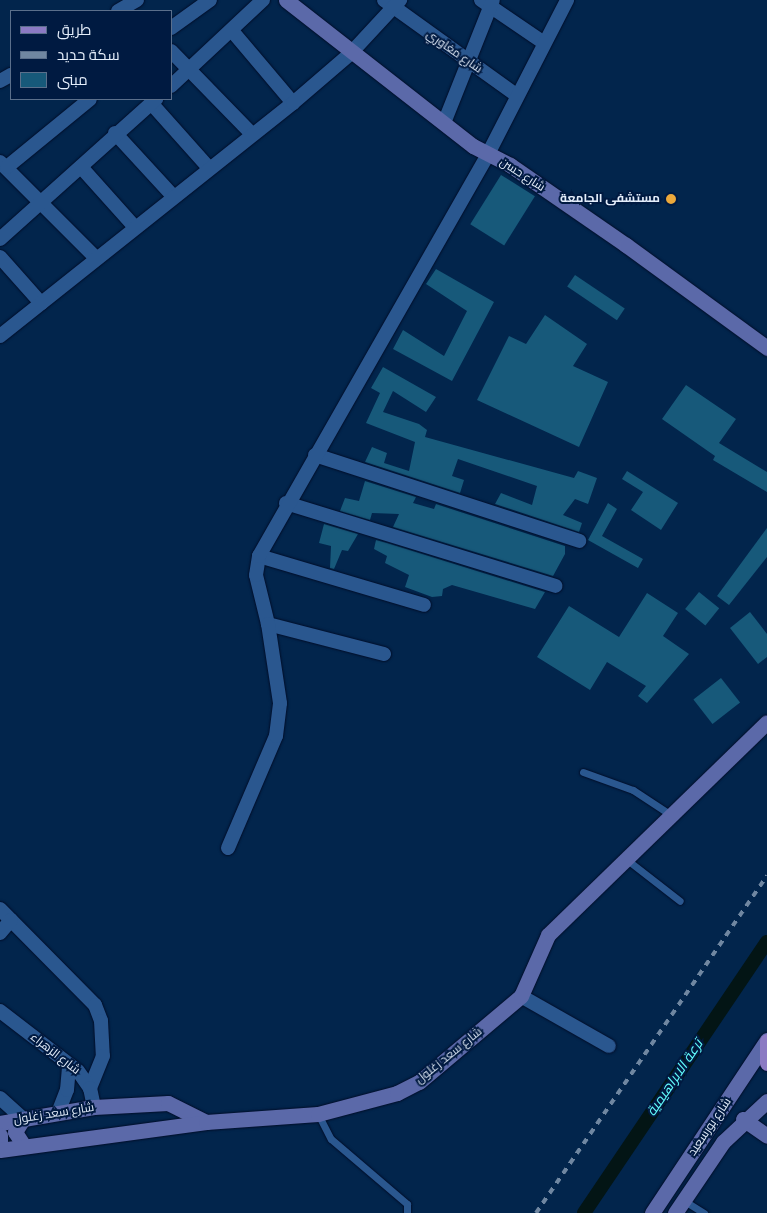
<!DOCTYPE html>
<meta charset="utf-8">
<style>
body{margin:0}
#map{position:relative;width:767px;height:1213px;overflow:hidden;background:#02254c;font-family:Signika,Cairo,sans-serif}
div>[style]{position:absolute}
.canal>*{height:14px;margin:-7px;padding:0 7px;transform-origin:7px;border-radius:7px;background:#031515}
.building>*{inset:0;background:#17597a;transform-origin:0 0}
.roads{filter:drop-shadow(0 0 1px #000d28) drop-shadow(0 0 1px #000d28)}
.lane>*{height:7px;margin:-3.5px;padding:0 3.5px;transform-origin:3.5px;border-radius:3.5px;background:#2a578f}
.street>*{height:14px;margin:-7px;padding:0 7px;transform-origin:7px;border-radius:7px;background:#2a578f}
.secondary>*{height:15px;margin:-7.5px;padding:0 7.5px;transform-origin:7.5px;border-radius:7.5px;background:#5b69a9}
.primary>*{height:15px;margin:-7.5px;padding:0 7.5px;transform-origin:7.5px;border-radius:7.5px;background:#8b7ac3}
.rail>*{height:4px;margin-top:-2px;transform-origin:0;background:repeating-linear-gradient(90deg,#7087a1 0 6px,transparent 0 12px)}
.dots>*{width:14px;height:14px;translate:-50% -50%;box-sizing:border-box;border:2px solid #001a41;border-radius:50%}
span{translate:-50% -50%;white-space:nowrap;text-align:center;line-height:1.15;-webkit-text-stroke:4px #001a41;paint-order:stroke}
.street-label{font-size:12px;color:#e4eefb}
.poi-label{font-size:12px;color:#e4eefb;font-weight:700}
.right{translate:-100% -50%;text-align:right}
.water-label{font-size:14px;color:#61fdfd;font-style:italic}
.legend{position:absolute;left:10px;top:10px;width:162px;height:90px;box-sizing:border-box;background:#001a41;border:1px solid #5b6f8b;margin:0;padding:6px 9px;list-style:none;font-size:15px;color:#e4eefb}
.legend li{display:flex;align-items:center;gap:10px;height:25px}
.legend b{width:25px;border:1px solid #5b6f8b}
</style>
<div id="map">
<div class="canal">
<div style="left:584px;top:1213px;width:327px;rotate:-56deg"></div>
</div>
<div class="building">
<div style="left:501px;top:175px;width:40px;height:58px;rotate:32deg"></div>
<div style="clip-path:polygon(436px 269px,494px 302px,452px 381px,393px 349px,403px 330px,444px 356px,467px 311px,426px 284px)"></div>
<div style="left:575px;top:275px;width:60px;height:14px;rotate:34deg"></div>
<div style="clip-path:polygon(545px 315px,587px 344px,573px 366px,608px 382px,579px 447px,477px 400px,509px 336px,526px 344px)"></div>
<div style="clip-path:polygon(383px 367px,436px 397px,426px 412px,393px 391px,383px 412px,419px 424px,427px 430px,425px 437px,574px 478px,578px 471px,597px 478px,588px 504px,575px 499px,563px 515px,582px 523px,579px 532px,495px 504px,501px 493px,532px 505px,537px 486px,458px 459px,452px 476px,464px 480px,460px 493px,365px 462px,372px 447px,387px 453px,384px 463px,409px 471px,415px 442px,366px 423px,380px 393px,371px 388px)"></div>
<div style="clip-path:polygon(686px 385px,736px 419px,719px 443px,767px 472px,767px 492px,713px 460px,715px 456px,662px 419px)"></div>
<div style="clip-path:polygon(627px 471px,678px 503px,661px 530px,631px 510px,643px 492px,622px 479px)"></div>
<div style="clip-path:polygon(365px 481px,416px 497px,413px 503px,434px 509px,436px 504px,565px 546px,565px 554px,553px 576px,393px 527px,399px 514px,372px 513px,370px 520px,340px 511px,345px 498px,359px 501px)"></div>
<div style="clip-path:polygon(608px 503px,617px 509px,602px 536px,643px 559px,638px 568px,588px 540px)"></div>
<div style="clip-path:polygon(324px 524px,358px 534px,348px 551px,342px 550px,334px 569px,330px 568px,331px 546px,319px 543px)"></div>
<div style="clip-path:polygon(767px 528px,767px 557px,729px 605px,717px 596px)"></div>
<div style="clip-path:polygon(376px 540px,387px 543px,545px 592px,535px 609px,452px 585px,443px 589px,442px 596px,432px 597px,405px 587px,409px 575px,385px 563px,387px 556px,374px 549px)"></div>
<div style="left:699px;top:592px;width:26px;height:22px;rotate:39deg"></div>
<div style="clip-path:polygon(647px 593px,678px 613px,663px 636px,689px 654px,647px 703px,638px 696px,646px 686px,607px 662px,590px 690px,537px 657px,569px 606px,619px 637px)"></div>
<div style="clip-path:polygon(750px 612px,767px 634px,767px 657px,758px 664px,730px 628px)"></div>
<div style="left:721px;top:678px;width:31px;height:35px;rotate:52deg"></div>
</div>
<div class="roads">
<div class="lane">
<div style="left:583px;top:772px;width:53px;rotate:19.8deg"></div>
<div style="left:633px;top:790px;width:45px;rotate:33.3deg"></div>
<div style="left:626px;top:859px;width:68px;rotate:37.9deg"></div>
<div style="left:318px;top:1114px;width:28px;rotate:63deg"></div>
<div style="left:331px;top:1139px;width:100px;rotate:40.5deg"></div>
<div style="left:407px;top:1204px;width:9px;rotate:90deg"></div>
<div style="left:683px;top:1200px;width:25px;rotate:32deg"></div>
</div>
<div class="street">
<div style="left:384px;top:0;width:163px;rotate:35.7deg"></div>
<div style="left:481px;top:0;width:76px;rotate:34.3deg"></div>
<div style="left:118px;top:11px;width:22px;rotate:-30deg"></div>
<div style="left:171px;top:28px;width:48px;rotate:-35.7deg"></div>
<div style="left:233px;top:32px;width:93px;rotate:49.8deg"></div>
<div style="left:171px;top:51px;width:116px;rotate:45.7deg"></div>
<div style="left:0;top:81px;width:13px;rotate:-29deg"></div>
<div style="left:171px;top:86px;width:126px;rotate:-43.1deg"></div>
<div style="left:151px;top:103px;width:87px;rotate:48.3deg"></div>
<div style="left:444px;top:123px;width:132px;rotate:-68.3deg"></div>
<div style="left:115px;top:133px;width:86px;rotate:47.4deg"></div>
<div style="left:0;top:162px;width:134px;rotate:45deg"></div>
<div style="left:7px;top:167px;width:107px;rotate:-39.3deg"></div>
<div style="left:81px;top:167px;width:79px;rotate:48.1deg"></div>
<div style="left:0;top:239px;width:210px;rotate:-41.9deg"></div>
<div style="left:0;top:257px;width:62px;rotate:48.3deg"></div>
<div style="left:0;top:336px;width:374px;rotate:-38.5deg"></div>
<div style="left:293px;top:103px;width:75px;rotate:-40.7deg"></div>
<div style="left:350px;top:54px;width:74px;rotate:-47.2deg"></div>
<div style="left:315px;top:455px;width:278px;rotate:18deg"></div>
<div style="left:286px;top:503px;width:282px;rotate:17.1deg"></div>
<div style="left:259px;top:556px;width:172px;rotate:16.5deg"></div>
<div style="left:384px;top:654px;width:120px;rotate:-165.5deg"></div>
<div style="left:268px;top:624px;width:50px;rotate:-103.8deg"></div>
<div style="left:256px;top:575px;width:19px;rotate:-81deg"></div>
<div style="left:259px;top:556px;width:463px;rotate:-60.3deg"></div>
<div style="left:488px;top:154px;width:173px;rotate:-62.8deg"></div>
<div style="left:228px;top:848px;width:122px;rotate:-66.8deg"></div>
<div style="left:276px;top:736px;width:33px;rotate:-83deg"></div>
<div style="left:280px;top:703px;width:80px;rotate:-98.6deg"></div>
<div style="left:0;top:909px;width:135px;rotate:45.3deg"></div>
<div style="left:95px;top:1005px;width:17px;rotate:69deg"></div>
<div style="left:101px;top:1021px;width:35px;rotate:87deg"></div>
<div style="left:103px;top:1056px;width:35px;rotate:112deg"></div>
<div style="left:0;top:933px;width:17px;rotate:-50deg"></div>
<div style="left:521px;top:996px;width:101px;rotate:29.6deg"></div>
<div style="left:0;top:1011px;width:98px;rotate:37.6deg"></div>
<div style="left:78px;top:1071px;width:21px;rotate:55deg"></div>
<div style="left:90px;top:1088px;width:19px;rotate:78deg"></div>
<div style="left:0;top:1098px;width:31px;rotate:42deg"></div>
<div style="left:58px;top:1113px;width:25px;rotate:-69deg"></div>
<div style="left:67px;top:1090px;width:25px;rotate:-85deg"></div>
</div>
<div class="secondary">
<div style="left:286px;top:0;width:237px;rotate:38deg"></div>
<div style="left:473px;top:146px;width:42px;rotate:27.2deg"></div>
<div style="left:510px;top:165px;width:141px;rotate:34.6deg"></div>
<div style="left:626px;top:245px;width:175px;rotate:36.1deg"></div>
<div style="left:23px;top:1119px;width:15px;rotate:122deg"></div>
<div style="left:15px;top:1132px;width:17px;rotate:57deg"></div>
<div style="left:743px;top:1119px;width:29px;rotate:35deg"></div>
<div style="left:0;top:1123px;width:95px;rotate:-9.7deg"></div>
<div style="left:94px;top:1107px;width:74px;rotate:-3.1deg"></div>
<div style="left:168px;top:1103px;width:42px;rotate:26.6deg"></div>
<div style="left:0;top:1135px;width:8px;rotate:90deg"></div>
<div style="left:0;top:1150px;width:208px;rotate:-7.7deg"></div>
<div style="left:206px;top:1122px;width:112px;rotate:-4.1deg"></div>
<div style="left:318px;top:1114px;width:82px;rotate:-14.9deg"></div>
<div style="left:397px;top:1093px;width:25px;rotate:-27deg"></div>
<div style="left:419px;top:1082px;width:133px;rotate:-40.1deg"></div>
<div style="left:521px;top:996px;width:67px;rotate:-66.1deg"></div>
<div style="left:548px;top:935px;width:305px;rotate:-44.2deg"></div>
<div style="left:652px;top:1213px;width:208px;rotate:-56.4deg"></div>
<div style="left:675px;top:1213px;width:86px;rotate:-55.9deg"></div>
<div style="left:723px;top:1142px;width:60px;rotate:-43deg"></div>
</div>
<div class="primary">
<div style="left:767px;top:1041px;width:22px;rotate:90deg"></div>
</div>
</div>
<div class="rail">
<div style="left:536px;top:1213px;width:409px;rotate:-55.6deg"></div>
</div>
<div class="dots">
<div style="left:671px;top:199px;background:#eca93b"></div>
</div>
<div class="street-label">
<span style="left:454px;top:52px;rotate:35deg">شارع مغاوري</span>
<span style="left:522px;top:175px;rotate:33deg">شارع حسن</span>
<span style="left:55px;top:1054px;rotate:38deg">شارع الزهراء</span>
<span style="left:449px;top:1056px;rotate:-39deg">شارع سعد زغلول</span>
<span style="left:54px;top:1114px;rotate:-9deg">شارع سعد زغلول</span>
<span style="left:710px;top:1127px;rotate:-56deg">شارع بورسعيد</span>
</div>
<div class="poi-label">
<span class="right" style="left:660px;top:199px">مستشفى الجامعة</span>
</div>
<div class="water-label">
<span style="left:675px;top:1078px;rotate:-56deg">ترعة الابراهيمية</span>
</div>
<ul class="legend">
<li><b style="height:6px;background:#8b7ac3"></b>طريق</li>
<li><b style="height:6px;background:#7087a1"></b>سكة حديد</li>
<li><b style="height:14px;background:#17597a"></b>مبنى</li>
</ul>
</div>
